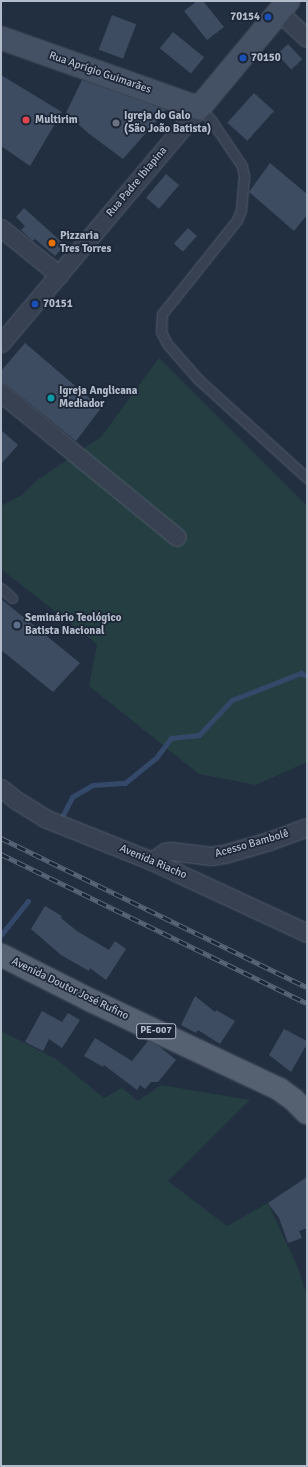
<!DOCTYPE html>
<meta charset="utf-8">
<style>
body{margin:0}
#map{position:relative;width:308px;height:1467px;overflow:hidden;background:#222f41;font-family:Signika,sans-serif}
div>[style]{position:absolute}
.green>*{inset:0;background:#243e42}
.stream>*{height:4.5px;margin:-2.25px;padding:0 2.25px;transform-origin:2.25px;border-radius:2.25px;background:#344969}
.building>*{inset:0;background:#3e4c61;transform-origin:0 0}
.roads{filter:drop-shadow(0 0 1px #525c6b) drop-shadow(0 0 1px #525c6b)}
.lane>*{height:9px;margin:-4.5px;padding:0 4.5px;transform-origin:4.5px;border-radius:4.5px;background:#374151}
.street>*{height:17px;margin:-8.5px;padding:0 8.5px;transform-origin:8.5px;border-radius:8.5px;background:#374151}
.secondary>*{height:22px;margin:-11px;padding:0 11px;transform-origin:11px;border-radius:11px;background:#445064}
.primary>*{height:22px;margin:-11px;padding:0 11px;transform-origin:11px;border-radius:11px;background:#556071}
.rail>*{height:4.5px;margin-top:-2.25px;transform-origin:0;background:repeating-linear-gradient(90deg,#1c2636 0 9px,#586578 0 18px);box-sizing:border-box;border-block:1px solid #586578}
.dots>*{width:11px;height:11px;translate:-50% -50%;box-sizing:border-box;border:2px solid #1c2636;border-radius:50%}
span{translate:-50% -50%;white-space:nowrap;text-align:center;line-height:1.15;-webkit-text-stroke:3.5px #1c2636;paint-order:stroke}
.shield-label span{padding:1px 3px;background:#1c2636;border:1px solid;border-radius:3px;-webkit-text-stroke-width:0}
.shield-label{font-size:10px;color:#b3bccb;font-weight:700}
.poi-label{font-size:11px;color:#b3bccb;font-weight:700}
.right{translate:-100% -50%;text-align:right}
.left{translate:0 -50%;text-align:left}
.street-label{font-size:11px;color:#b3bccb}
.frame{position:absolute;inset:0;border:2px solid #b3bccb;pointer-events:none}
</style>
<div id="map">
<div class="green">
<div style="clip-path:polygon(159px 358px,307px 506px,307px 762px,256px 785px,199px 774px,89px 686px,97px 644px,1px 569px,1px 506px,22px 495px,36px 481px,101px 437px)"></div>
<div style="clip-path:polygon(1px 1031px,56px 1059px,104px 1098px,122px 1088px,138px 1101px,161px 1085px,250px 1100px,168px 1181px,227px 1226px,268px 1203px,298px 1268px,307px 1295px,307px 1466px,1px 1466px)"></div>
</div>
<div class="stream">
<div style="left:62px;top:817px;width:22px;rotate:-63deg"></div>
<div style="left:72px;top:797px;width:24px;rotate:-30deg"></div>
<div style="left:93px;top:785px;width:32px;rotate:-4deg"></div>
<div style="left:125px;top:783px;width:40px;rotate:-39deg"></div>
<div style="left:156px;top:758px;width:25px;rotate:-53deg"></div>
<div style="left:171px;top:738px;width:28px;rotate:-6deg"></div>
<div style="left:199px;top:735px;width:48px;rotate:-46.7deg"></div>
<div style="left:232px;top:700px;width:74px;rotate:-21.4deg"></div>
<div style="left:301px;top:673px;width:7px;rotate:27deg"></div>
<div style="left:1px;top:935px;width:43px;rotate:-51.5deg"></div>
</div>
<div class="building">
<div style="clip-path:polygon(197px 1px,203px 1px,224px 27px,207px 40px,184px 11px)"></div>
<div style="left:112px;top:15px;width:26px;height:37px;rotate:21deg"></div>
<div style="left:173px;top:32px;width:40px;height:21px;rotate:39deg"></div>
<div style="left:288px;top:44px;width:21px;height:15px;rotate:47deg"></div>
<div style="clip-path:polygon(1px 75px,62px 112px,30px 166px,1px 146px)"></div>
<div style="clip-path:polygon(82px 80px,153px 105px,166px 110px,123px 159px,88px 133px,66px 113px)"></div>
<div style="left:254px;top:93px;width:27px;height:40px;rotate:42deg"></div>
<div style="clip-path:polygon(270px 163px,307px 194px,307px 215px,294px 231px,249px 192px)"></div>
<div style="left:166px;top:174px;width:17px;height:31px;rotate:40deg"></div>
<div style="clip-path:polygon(24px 208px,65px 245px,55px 256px,35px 239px,33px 241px,21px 230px,25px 226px,16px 217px)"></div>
<div style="left:188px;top:228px;width:12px;height:21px;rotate:42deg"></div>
<div style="clip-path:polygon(25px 343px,101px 408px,76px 441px,7px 385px,1px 383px,1px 371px)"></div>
<div style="clip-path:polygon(1px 430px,18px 445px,1px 464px)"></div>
<div style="clip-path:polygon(1px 599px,80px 663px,53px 692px,1px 650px)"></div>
<div style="clip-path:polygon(45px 906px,62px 916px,61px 918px,77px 931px,109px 950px,115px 941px,126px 949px,106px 980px,90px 968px,89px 971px,61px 955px,31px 929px)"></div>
<div style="clip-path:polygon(195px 996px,215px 1012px,216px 1010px,235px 1021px,220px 1044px,198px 1030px,196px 1033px,181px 1025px)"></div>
<div style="clip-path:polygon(42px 1011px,62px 1022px,68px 1013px,80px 1020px,62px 1048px,49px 1039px,43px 1051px,25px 1042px)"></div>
<div style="clip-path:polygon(284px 1029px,307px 1041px,307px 1044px,291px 1072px,269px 1055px)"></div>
<div style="clip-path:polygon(95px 1038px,132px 1061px,148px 1041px,160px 1047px,176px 1060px,158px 1082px,151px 1082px,145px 1089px,140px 1085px,137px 1090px,104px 1065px,103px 1067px,84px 1056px)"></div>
<div style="clip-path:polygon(307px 1177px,307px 1228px,299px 1231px,302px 1238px,288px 1243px,279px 1218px,268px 1203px)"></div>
</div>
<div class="roads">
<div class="lane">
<div style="left:199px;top:108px;width:17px;rotate:45deg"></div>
<div style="left:211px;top:120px;width:55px;rotate:56deg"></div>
<div style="left:242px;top:166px;width:10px;rotate:79deg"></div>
<div style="left:244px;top:176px;width:34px;rotate:95deg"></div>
<div style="left:241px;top:210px;width:11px;rotate:112deg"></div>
<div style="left:237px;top:220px;width:120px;rotate:128.6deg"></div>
<div style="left:162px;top:314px;width:18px;rotate:93deg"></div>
<div style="left:161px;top:332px;width:15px;rotate:62deg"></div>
<div style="left:168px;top:345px;width:47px;rotate:48.5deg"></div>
<div style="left:199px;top:380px;width:146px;rotate:42.2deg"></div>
<div style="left:1px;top:588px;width:15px;rotate:42deg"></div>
</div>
<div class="street">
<div style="left:279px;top:12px;width:38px;rotate:43deg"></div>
<div style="left:1px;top:228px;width:75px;rotate:39deg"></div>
<div style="left:1px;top:343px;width:307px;rotate:-49.9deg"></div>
<div style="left:1px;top:393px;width:227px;rotate:39.3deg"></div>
<div style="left:1px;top:788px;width:19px;rotate:39deg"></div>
<div style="left:16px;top:800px;width:36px;rotate:32deg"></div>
<div style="left:47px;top:819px;width:113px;rotate:21.8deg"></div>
<div style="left:152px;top:861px;width:171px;rotate:24.9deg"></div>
<div style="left:152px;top:861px;width:16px;rotate:-35deg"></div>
<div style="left:165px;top:852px;width:6px;rotate:-9deg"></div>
<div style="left:171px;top:851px;width:40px;rotate:7.1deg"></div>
<div style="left:211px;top:856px;width:13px;rotate:-9deg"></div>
<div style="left:224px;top:854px;width:47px;rotate:-16.1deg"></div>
<div style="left:269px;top:841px;width:40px;rotate:-20.2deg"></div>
</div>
<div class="secondary">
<div style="left:1px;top:38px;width:210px;rotate:19.5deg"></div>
<div style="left:199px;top:108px;width:139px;rotate:-50.2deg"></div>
</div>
<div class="primary">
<div style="left:1px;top:955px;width:102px;rotate:26.8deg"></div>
<div style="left:92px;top:1001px;width:207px;rotate:25.2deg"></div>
<div style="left:279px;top:1089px;width:19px;rotate:36deg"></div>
<div style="left:294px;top:1100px;width:18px;rotate:45deg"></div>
</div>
</div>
<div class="rail">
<div style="left:1px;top:838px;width:340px;rotate:26deg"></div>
<div style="left:1px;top:854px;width:340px;rotate:26deg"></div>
</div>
<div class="dots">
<div style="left:268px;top:17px;background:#1a4fb4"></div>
<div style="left:243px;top:58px;background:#1a4fb4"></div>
<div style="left:26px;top:120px;background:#e0444e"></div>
<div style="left:116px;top:123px;background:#6b7280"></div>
<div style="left:52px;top:243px;background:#e8710a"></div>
<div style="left:35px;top:304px;background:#1a4fb4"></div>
<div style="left:51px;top:398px;background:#0f9aa8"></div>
<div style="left:17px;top:625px;background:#5c6f8a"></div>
</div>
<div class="shield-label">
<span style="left:156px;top:1031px">PE-007</span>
</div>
<div class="poi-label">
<span class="right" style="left:260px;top:17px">70154</span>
<span class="left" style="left:251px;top:58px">70150</span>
<span class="left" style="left:124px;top:123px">Igreja do Galo<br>(São João Batista)</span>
<span class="left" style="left:35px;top:120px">Multirim</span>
<span class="left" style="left:60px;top:243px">Pizzaria<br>Tres Torres</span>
<span class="left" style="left:43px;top:304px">70151</span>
<span class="left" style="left:59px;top:398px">Igreja Anglicana<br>Mediador</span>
<span class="left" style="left:25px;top:625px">Seminário Teológico<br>Batista Nacional</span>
</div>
<div class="street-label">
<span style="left:100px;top:73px;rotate:19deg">Rua Aprígio Guimarães</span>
<span style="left:137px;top:182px;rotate:-50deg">Rua Padre Ibiapina</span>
<span style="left:252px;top:844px;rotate:-16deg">Acesso Bambolê</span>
<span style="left:153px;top:862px;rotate:23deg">Avenida Riacho</span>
<span style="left:70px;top:989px;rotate:26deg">Avenida Doutor José Rufino</span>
</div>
<div class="frame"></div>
</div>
